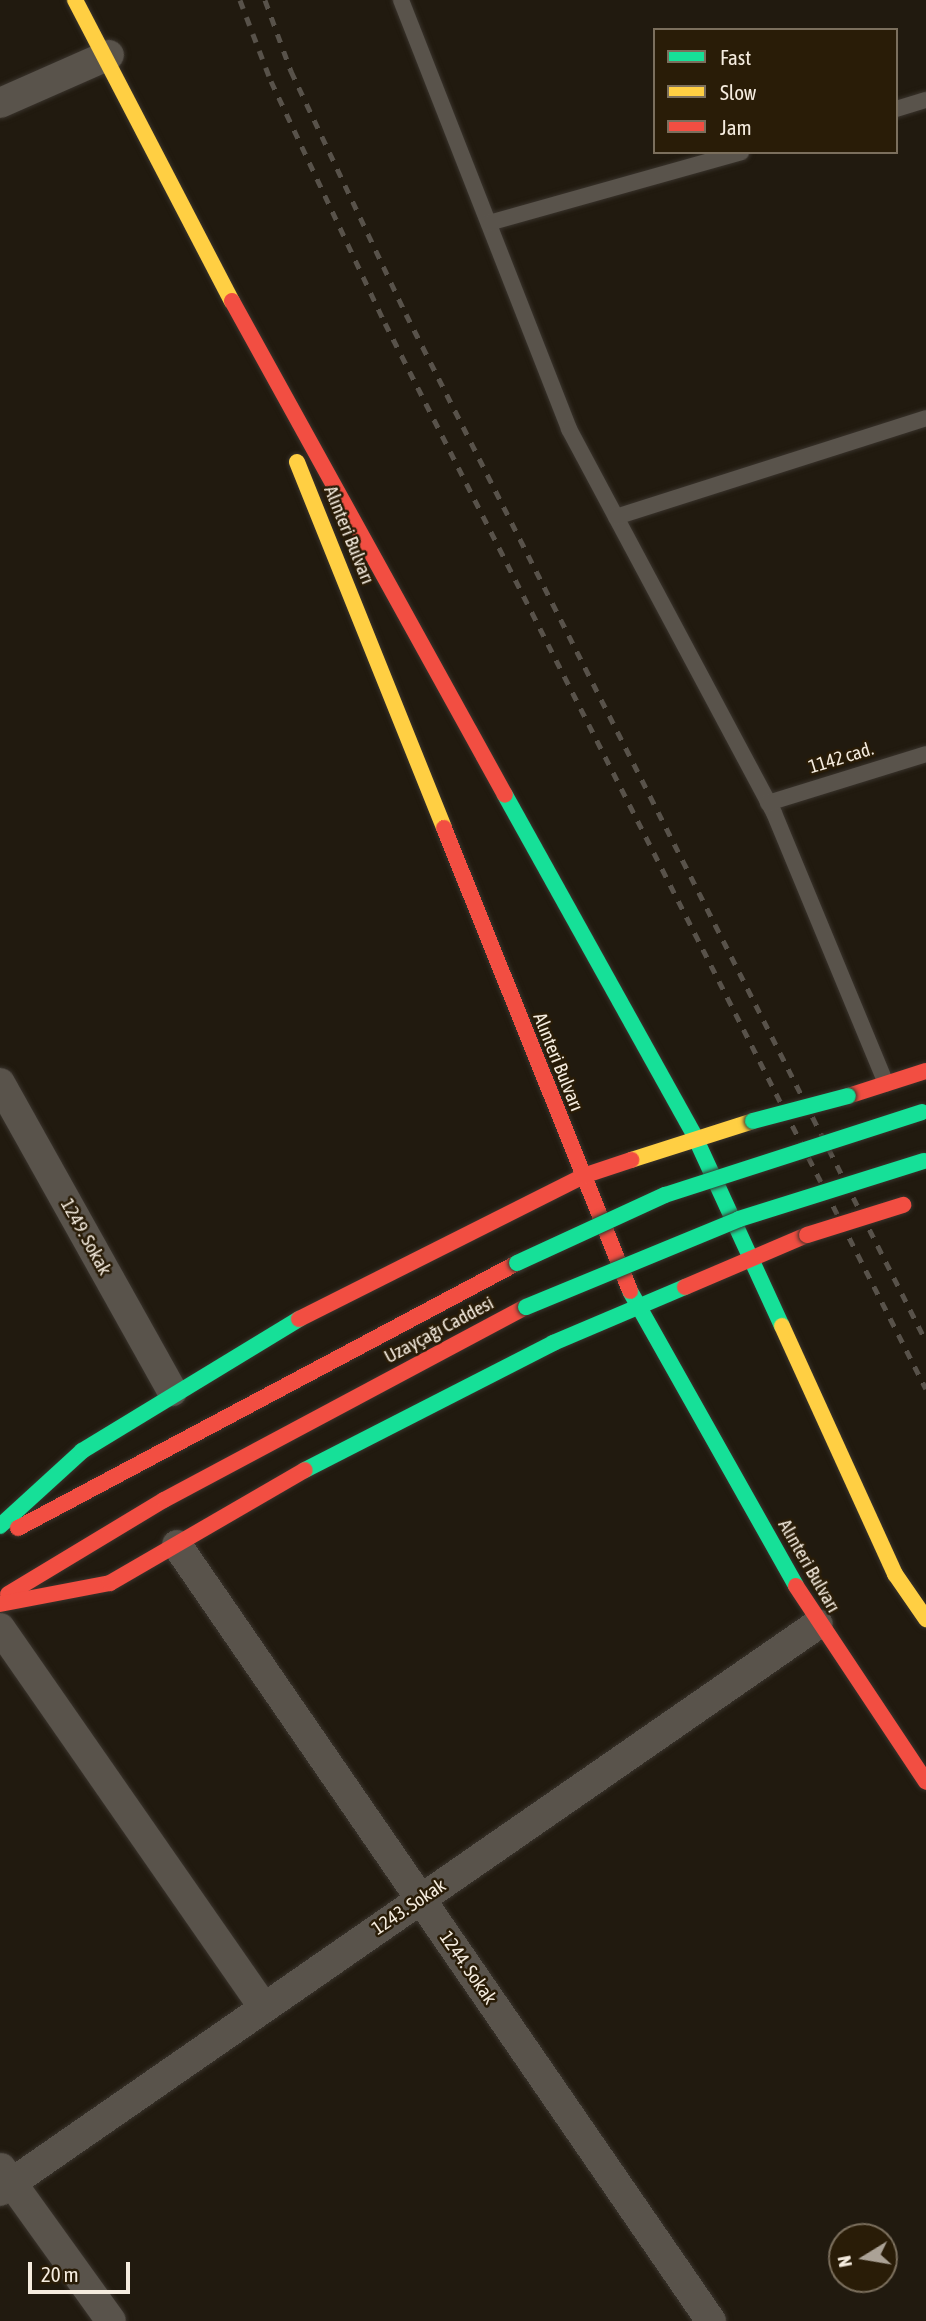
<!DOCTYPE html>
<meta charset="utf-8">
<style>
body{margin:0}
#map{position:relative;width:926px;height:2321px;overflow:hidden;background:#211a0f;font-family:"Asap Condensed",sans-serif}
div>[style]{position:absolute}
.roads{filter:drop-shadow(0 0 2px #39332c) drop-shadow(0 0 2px #39332c)}
.lane>*{height:16px;margin:-8px;padding:0 8px;transform-origin:8px;border-radius:8px;background:#59534b}
.street>*{height:30px;margin:-15px;padding:0 15px;transform-origin:15px;border-radius:15px;background:#59534b}
.fast>*{height:16px;margin:-8px;padding:0 8px;transform-origin:8px;border-radius:8px;background:#16e098}
.slow>*{height:16px;margin:-8px;padding:0 8px;transform-origin:8px;border-radius:8px;background:#ffcf43}
.jam>*{height:16px;margin:-8px;padding:0 8px;transform-origin:8px;border-radius:8px;background:#f24e42}
.rail>*{height:5px;margin-top:-2.5px;transform-origin:0;background:repeating-linear-gradient(90deg,#58524a 0 9px,transparent 0 18px)}
.bridges{filter:drop-shadow(0 0 2px #39332c) drop-shadow(0 0 2px #39332c)}
.fast-bridge>*{height:16px;margin:-8px;padding:0 8px;transform-origin:8px;border-radius:8px;background:#16e098}
.jam-bridge>*{height:16px;margin:-8px;padding:0 8px;transform-origin:8px;border-radius:8px;background:#f24e42}
span{translate:-50% -50%;white-space:nowrap;text-align:center;line-height:1.15;-webkit-text-stroke:5px #291c07;paint-order:stroke}
.street-label{font-size:19px;color:#f5ecdf}
.legend{position:absolute;left:653px;top:28px;width:245px;height:126px;box-sizing:border-box;background:#291c07;border:2px solid #7b6f5d;margin:0;padding:9px 12px;list-style:none;font-size:21px;color:#f5ecdf}
.legend li{display:flex;align-items:center;gap:14px;height:35px}
.legend b{width:35px;border:2px solid #7b6f5d}
.north{position:absolute;left:828px;top:2223px;width:70px;height:70px;box-sizing:border-box;background:#291c07;border:2px solid #7b6f5d;border-radius:50%;rotate:259deg;font-size:19px;font-weight:700;line-height:28px;text-align:center;color:#f5ecdf}
.north::after{content:'';display:block;margin:auto;width:24px;height:32px;background:#aba296;clip-path:polygon(50% 0,100% 100%,50% 72%,0 100%)}
.scale{position:absolute;left:28px;top:2262px;width:102px;height:32px;box-sizing:border-box;border:4px solid #f5ecdf;border-top:0;padding-left:9px;font-size:21px;line-height:24px;white-space:nowrap;color:#f5ecdf;-webkit-text-stroke:5px #291c07;paint-order:stroke}
</style>
<div id="map">
<div class="roads">
<div class="lane">
<div style="left:401px;top:0;width:461px;rotate:68.6deg"></div>
<div style="left:569px;top:429px;width:435px;rotate:61.9deg"></div>
<div style="left:774px;top:813px;width:293px;rotate:67.5deg"></div>
<div style="left:896px;top:109px;width:31px;rotate:-17deg"></div>
<div style="left:489px;top:223px;width:262px;rotate:-15.7deg"></div>
<div style="left:616px;top:517px;width:325px;rotate:-17.7deg"></div>
<div style="left:768px;top:803px;width:165px;rotate:-17.2deg"></div>
</div>
<div class="street">
<div style="left:0;top:103px;width:119px;rotate:-23.8deg"></div>
<div style="left:0;top:1083px;width:353px;rotate:60.8deg"></div>
<div style="left:177px;top:1545px;width:942px;rotate:55.47deg"></div>
<div style="left:0;top:1628px;width:461px;rotate:55.2deg"></div>
<div style="left:1px;top:2168px;width:188px;rotate:54.3deg"></div>
<div style="left:0;top:2191px;width:995px;rotate:-34.73deg"></div>
</div>
<div class="fast">
<div style="left:505px;top:795px;width:391px;rotate:60.9deg"></div>
<div style="left:695px;top:1137px;width:208px;rotate:65.3deg"></div>
<div style="left:630px;top:1291px;width:338px;rotate:60.6deg"></div>
<div style="left:305px;top:1470px;width:279px;rotate:-27.1deg"></div>
<div style="left:553px;top:1343px;width:143px;rotate:-23deg"></div>
<div style="left:0;top:1526px;width:111px;rotate:-42.4deg"></div>
<div style="left:82px;top:1451px;width:254px;rotate:-31.3deg"></div>
</div>
<div class="slow">
<div style="left:75px;top:0;width:339px;rotate:62.5deg"></div>
<div style="left:297px;top:462px;width:394px;rotate:68.1deg"></div>
<div style="left:631px;top:1160px;width:128px;rotate:-17.7deg"></div>
<div style="left:782px;top:1326px;width:273px;rotate:65.5deg"></div>
<div style="left:895px;top:1574px;width:55px;rotate:55.4deg"></div>
</div>
<div class="jam">
<div style="left:232px;top:301px;width:564px;rotate:61.07deg"></div>
<div style="left:444px;top:828px;width:499px;rotate:68.1deg"></div>
<div style="left:848px;top:1096px;width:82px;rotate:-17.8deg"></div>
<div style="left:685px;top:1287px;width:133px;rotate:-23.1deg"></div>
<div style="left:299px;top:1319px;width:318px;rotate:-26.7deg"></div>
<div style="left:583px;top:1176px;width:51px;rotate:-18.4deg"></div>
<div style="left:18px;top:1528px;width:565px;rotate:-27.97deg"></div>
<div style="left:796px;top:1586px;width:235px;rotate:56.4deg"></div>
<div style="left:8px;top:1594px;width:182px;rotate:-31.1deg"></div>
<div style="left:164px;top:1500px;width:410px;rotate:-28.1deg"></div>
<div style="left:0;top:1604px;width:112px;rotate:-10.8deg"></div>
<div style="left:110px;top:1583px;width:225px;rotate:-30.1deg"></div>
</div>
</div>
<div class="rail">
<div style="left:240px;top:0;width:87px;rotate:69.1deg"></div>
<div style="left:271px;top:81px;width:268px;rotate:64.8deg"></div>
<div style="left:385px;top:323px;width:1195px;rotate:63.09deg"></div>
<div style="left:265px;top:0;width:76px;rotate:69.9deg"></div>
<div style="left:291px;top:71px;width:269px;rotate:64.7deg"></div>
<div style="left:406px;top:314px;width:1151px;rotate:63.15deg"></div>
</div>
<div class="bridges">
<div class="fast-bridge">
<div style="left:753px;top:1121px;width:98px;rotate:-14.7deg"></div>
<div style="left:517px;top:1263px;width:163px;rotate:-24.7deg"></div>
<div style="left:665px;top:1195px;width:270px;rotate:-17.9deg"></div>
<div style="left:526px;top:1307px;width:230px;rotate:-22.4deg"></div>
<div style="left:739px;top:1219px;width:194px;rotate:-17.4deg"></div>
</div>
<div class="jam-bridge">
<div style="left:807px;top:1235px;width:101px;rotate:-17.4deg"></div>
</div>
</div>
<div class="street-label">
<span style="left:349px;top:535px;rotate:68deg">Alınteri Bulvarı</span>
<span style="left:841px;top:758px;rotate:-17deg">1142 cad.</span>
<span style="left:558px;top:1062px;rotate:68deg">Alınteri Bulvarı</span>
<span style="left:86px;top:1237px;rotate:61deg">1249. Sokak</span>
<span style="left:439px;top:1330px;rotate:-28deg">Uzayçağı Caddesi</span>
<span style="left:809px;top:1566px;rotate:60deg">Alınteri Bulvarı</span>
<span style="left:409px;top:1907px;rotate:-34deg">1243. Sokak</span>
<span style="left:468px;top:1968px;rotate:55deg">1244. Sokak</span>
</div>
<ul class="legend">
<li><b style="height:9px;background:#16e098"></b>Fast</li>
<li><b style="height:9px;background:#ffcf43"></b>Slow</li>
<li><b style="height:9px;background:#f24e42"></b>Jam</li>
</ul>
<div class="north">N</div>
<div class="scale">20 m</div>
</div>
